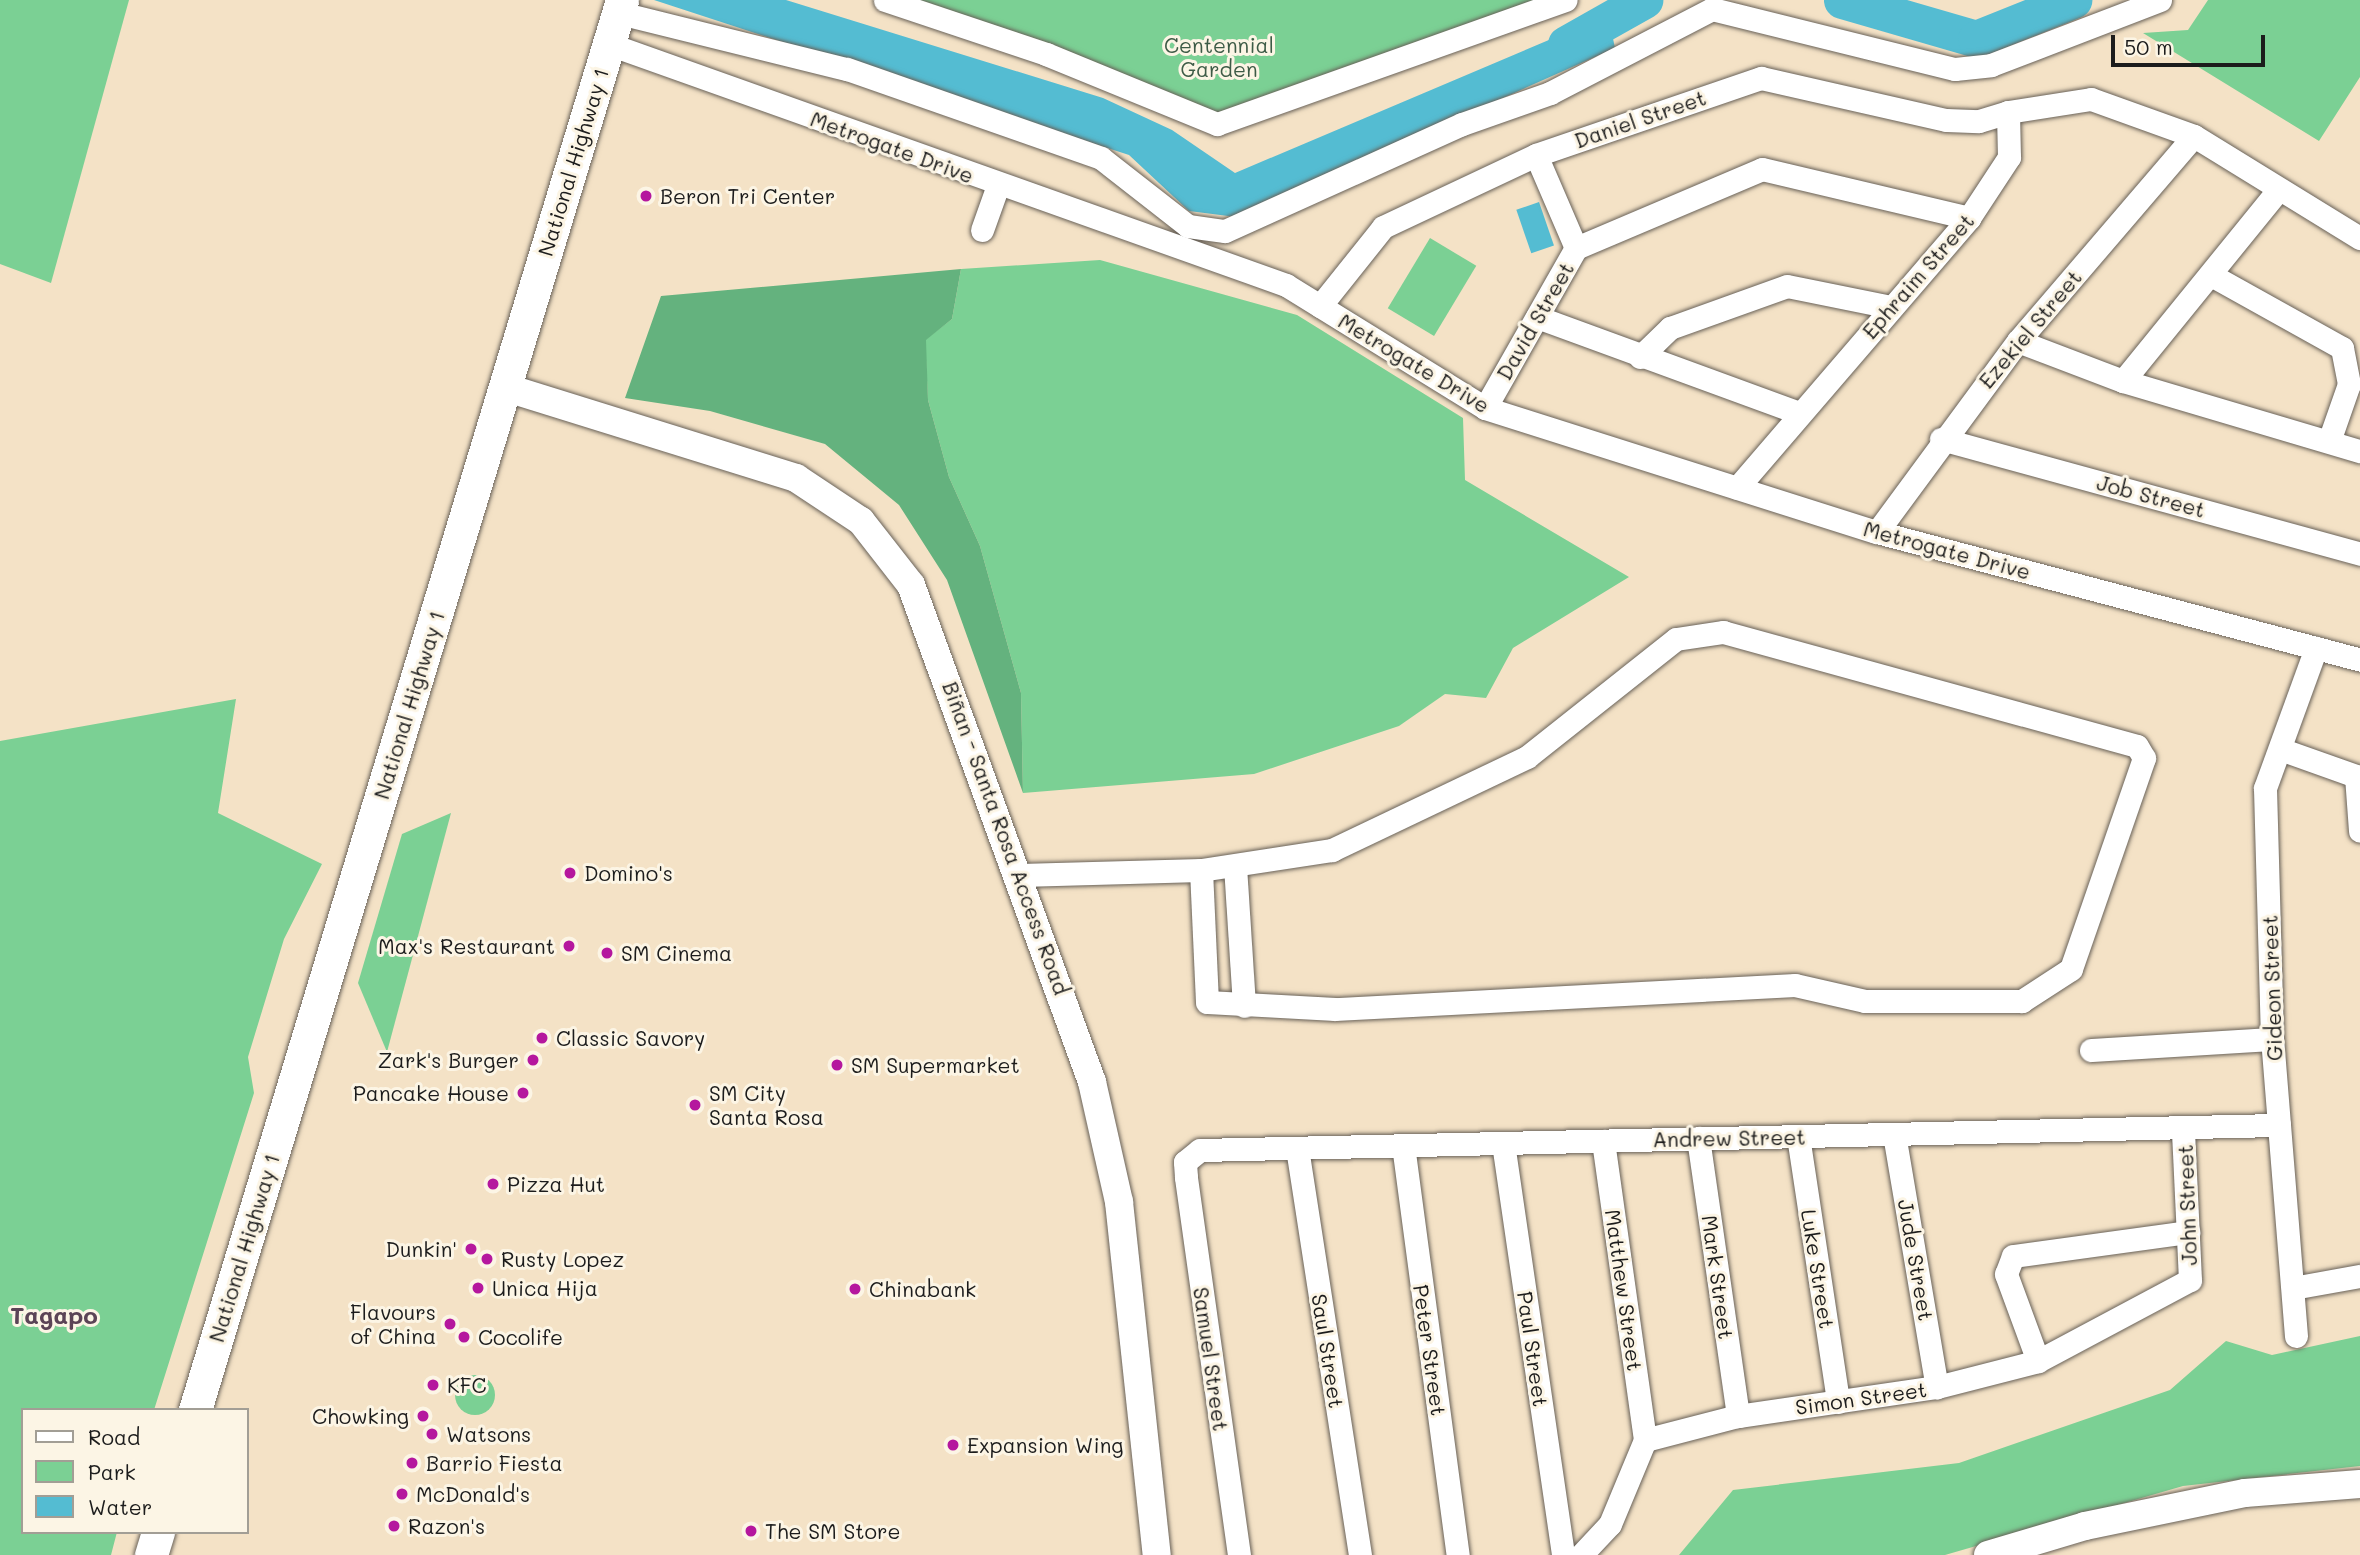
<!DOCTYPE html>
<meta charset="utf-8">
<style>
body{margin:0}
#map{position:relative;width:2360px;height:1555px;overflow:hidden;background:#f4e2c6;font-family:Mali,sans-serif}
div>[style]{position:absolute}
.green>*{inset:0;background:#7bd094;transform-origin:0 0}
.round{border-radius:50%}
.forest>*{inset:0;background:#64b27e}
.water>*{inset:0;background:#54bcd2;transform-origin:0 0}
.river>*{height:37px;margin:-18.5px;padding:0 18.5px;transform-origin:18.5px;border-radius:18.5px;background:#54bcd2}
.roads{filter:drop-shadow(0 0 2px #686158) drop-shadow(0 0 2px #686158)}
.minor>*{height:23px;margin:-11.5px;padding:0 11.5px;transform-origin:11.5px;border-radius:11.5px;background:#fff}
.major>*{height:28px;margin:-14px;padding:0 14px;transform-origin:14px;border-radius:14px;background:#fff}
.highway>*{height:33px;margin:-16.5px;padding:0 16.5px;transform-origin:16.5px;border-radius:16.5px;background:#fff}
.dots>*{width:19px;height:19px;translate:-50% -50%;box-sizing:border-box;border:4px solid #fcf5e5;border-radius:50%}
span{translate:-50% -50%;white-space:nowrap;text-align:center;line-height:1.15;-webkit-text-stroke:6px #fcf5e5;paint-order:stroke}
.park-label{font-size:21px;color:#3d5b46}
.street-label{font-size:21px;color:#1c1c1c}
.poi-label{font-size:21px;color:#1c1c1c}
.left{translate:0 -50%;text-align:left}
.right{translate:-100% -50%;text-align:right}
.quarter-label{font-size:24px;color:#5b4456;font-weight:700}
.legend{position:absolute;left:21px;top:1408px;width:228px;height:126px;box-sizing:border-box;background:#fcf5e5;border:2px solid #a29e95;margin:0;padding:9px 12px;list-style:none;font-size:21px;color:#1c1c1c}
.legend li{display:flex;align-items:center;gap:14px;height:35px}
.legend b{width:35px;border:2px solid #a29e95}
.scale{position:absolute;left:2111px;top:35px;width:154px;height:32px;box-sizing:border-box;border:4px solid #1c1c1c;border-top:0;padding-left:9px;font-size:21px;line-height:24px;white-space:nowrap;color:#1c1c1c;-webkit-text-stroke:5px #fcf5e5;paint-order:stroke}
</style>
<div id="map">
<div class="green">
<div style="clip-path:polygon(0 0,129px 0,51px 283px,0 264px)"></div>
<div style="clip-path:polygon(903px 0,1574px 0,1217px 117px)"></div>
<div style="clip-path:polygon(2208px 0,2360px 0,2360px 77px,2319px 141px,2143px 33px,2188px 30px)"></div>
<div style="left:1430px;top:238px;width:54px;height:82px;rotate:31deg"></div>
<div style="clip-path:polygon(1100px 260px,1297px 315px,1463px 418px,1465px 480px,1629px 577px,1513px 648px,1486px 698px,1445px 694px,1399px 726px,1254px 774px,1023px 793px,1021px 693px,980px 546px,949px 477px,928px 400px,925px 340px,952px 319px,961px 269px)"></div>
<div style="clip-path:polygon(236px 699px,218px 813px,322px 864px,284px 939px,248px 1057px,254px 1093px,154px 1410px,23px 1410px,23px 1532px,117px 1532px,111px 1555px,0 1555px,0 741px)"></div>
<div style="clip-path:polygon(451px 813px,387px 1052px,358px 983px,402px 834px)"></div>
<div style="clip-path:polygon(2360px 1336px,2360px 1466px,2183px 1486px,1945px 1555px,1679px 1555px,1733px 1490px,1959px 1463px,2170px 1390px,2226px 1341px,2272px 1355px)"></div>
<div class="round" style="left:455px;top:1375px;width:40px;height:40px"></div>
</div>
<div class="forest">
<div style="clip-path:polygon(961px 269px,952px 319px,926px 340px,928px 400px,949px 477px,980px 546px,1021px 693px,1023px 793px,947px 580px,899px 505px,825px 444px,710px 411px,625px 398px,661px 296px)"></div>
</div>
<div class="water">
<div style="clip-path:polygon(654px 0,786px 0,1103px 98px,1172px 130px,1235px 173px,1608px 15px,1615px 48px,1236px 217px,1189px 211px,1129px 155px)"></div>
<div style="left:1539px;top:202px;width:46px;height:24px;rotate:71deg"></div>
</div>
<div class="river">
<div style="left:1842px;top:0;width:140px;rotate:16.2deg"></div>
<div style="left:1976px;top:39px;width:105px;rotate:-21.9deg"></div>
<div style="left:1566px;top:44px;width:90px;rotate:-29.4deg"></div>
</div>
<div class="roads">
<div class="minor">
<div style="left:885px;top:0;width:170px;rotate:18.5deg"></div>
<div style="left:1046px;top:54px;width:185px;rotate:22.3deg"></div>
<div style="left:1217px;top:124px;width:370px;rotate:-19.6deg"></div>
<div style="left:621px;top:5px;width:12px;rotate:55deg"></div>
<div style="left:628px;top:15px;width:226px;rotate:13.9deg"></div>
<div style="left:847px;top:69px;width:269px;rotate:19.3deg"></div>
<div style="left:1101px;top:158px;width:110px;rotate:38deg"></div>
<div style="left:1188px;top:226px;width:37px;rotate:8deg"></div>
<div style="left:1225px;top:231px;width:260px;rotate:-24.3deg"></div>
<div style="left:1462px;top:124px;width:93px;rotate:-19.4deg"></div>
<div style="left:1550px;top:93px;width:182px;rotate:-27.4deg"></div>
<div style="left:1712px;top:9px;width:250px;rotate:13.9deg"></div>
<div style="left:1955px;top:69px;width:36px;rotate:-6deg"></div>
<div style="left:1991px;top:65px;width:181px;rotate:-21deg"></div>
<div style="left:609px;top:44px;width:719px;rotate:19.59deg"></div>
<div style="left:1286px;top:285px;width:234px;rotate:31.7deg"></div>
<div style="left:1485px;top:408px;width:411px;rotate:17.6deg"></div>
<div style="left:1877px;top:532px;width:500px;rotate:14.8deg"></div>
<div style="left:982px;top:230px;width:48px;rotate:-70.4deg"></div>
<div style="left:1576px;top:248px;width:202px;rotate:-23deg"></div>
<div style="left:1762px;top:169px;width:213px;rotate:13.3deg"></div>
<div style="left:2211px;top:275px;width:150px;rotate:29.1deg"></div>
<div style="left:2342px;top:348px;width:37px;rotate:79deg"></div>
<div style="left:2349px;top:384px;width:60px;rotate:109.3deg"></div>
<div style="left:1320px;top:306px;width:101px;rotate:-51.4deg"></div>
<div style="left:1383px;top:227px;width:169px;rotate:-25.2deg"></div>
<div style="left:1536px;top:155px;width:238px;rotate:-18.9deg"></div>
<div style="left:1761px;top:78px;width:190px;rotate:12.8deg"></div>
<div style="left:1946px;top:120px;width:33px;rotate:2deg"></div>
<div style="left:1979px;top:121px;width:30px;rotate:-17deg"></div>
<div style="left:1537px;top:317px;width:280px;rotate:20.1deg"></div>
<div style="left:2018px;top:341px;width:112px;rotate:20.9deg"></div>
<div style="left:2123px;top:381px;width:247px;rotate:16.5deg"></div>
<div style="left:1640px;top:357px;width:42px;rotate:-44deg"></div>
<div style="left:1670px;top:328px;width:124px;rotate:-19.7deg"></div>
<div style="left:1787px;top:286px;width:106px;rotate:11.4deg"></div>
<div style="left:2123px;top:381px;width:247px;rotate:-50.9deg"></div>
<div style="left:1485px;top:408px;width:184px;rotate:-60.4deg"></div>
<div style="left:1576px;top:248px;width:101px;rotate:-113.3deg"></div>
<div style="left:1941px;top:439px;width:434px;rotate:15.3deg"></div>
<div style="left:1737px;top:488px;width:356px;rotate:-49.3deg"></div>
<div style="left:1969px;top:218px;width:73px;rotate:-56.7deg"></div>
<div style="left:2009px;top:157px;width:45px;rotate:-91.3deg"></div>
<div style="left:2008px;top:112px;width:84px;rotate:-8.9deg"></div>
<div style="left:2091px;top:99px;width:109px;rotate:19.8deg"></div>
<div style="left:2194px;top:136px;width:195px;rotate:31.6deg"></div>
<div style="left:1877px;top:532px;width:237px;rotate:-53.6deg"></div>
<div style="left:2018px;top:341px;width:270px;rotate:-49.4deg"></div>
<div style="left:2280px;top:749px;width:81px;rotate:19.6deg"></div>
<div style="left:2356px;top:776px;width:55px;rotate:85.8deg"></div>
<div style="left:1235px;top:866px;width:140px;rotate:86.3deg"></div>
<div style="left:1020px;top:875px;width:181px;rotate:-1.6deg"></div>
<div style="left:1201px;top:870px;width:133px;rotate:-8.7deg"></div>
<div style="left:1332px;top:850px;width:216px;rotate:-25.5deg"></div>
<div style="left:1527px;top:757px;width:190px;rotate:-38.4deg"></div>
<div style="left:1676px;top:639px;width:48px;rotate:-8.5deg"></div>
<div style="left:1723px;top:632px;width:429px;rotate:15.4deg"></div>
<div style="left:2137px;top:746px;width:14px;rotate:60deg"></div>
<div style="left:2144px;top:758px;width:223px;rotate:109.1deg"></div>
<div style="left:2071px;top:969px;width:59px;rotate:146.9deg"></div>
<div style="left:2022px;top:1001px;width:157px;rotate:180deg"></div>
<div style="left:1865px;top:1001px;width:72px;rotate:-167.1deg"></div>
<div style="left:1795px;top:985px;width:461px;rotate:177deg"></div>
<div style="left:1335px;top:1009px;width:128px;rotate:-176.9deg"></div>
<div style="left:1207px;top:1002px;width:132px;rotate:-92.6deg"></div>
<div style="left:2091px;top:1050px;width:181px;rotate:-3.5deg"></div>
<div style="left:1894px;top:1134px;width:257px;rotate:80.4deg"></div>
<div style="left:1798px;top:1136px;width:269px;rotate:81.4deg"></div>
<div style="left:1698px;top:1138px;width:281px;rotate:81.8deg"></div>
<div style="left:1603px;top:1141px;width:302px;rotate:82deg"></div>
<div style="left:1503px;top:1143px;width:416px;rotate:81.7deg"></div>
<div style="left:1403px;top:1145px;width:414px;rotate:82.4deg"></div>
<div style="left:1297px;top:1148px;width:412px;rotate:81.2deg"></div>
<div style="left:2293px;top:1288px;width:68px;rotate:-10.2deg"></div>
<div style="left:2296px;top:1336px;width:298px;rotate:-94.6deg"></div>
<div style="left:2272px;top:1039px;width:251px;rotate:-91.6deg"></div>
<div style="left:2265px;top:788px;width:149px;rotate:-70deg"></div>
<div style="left:2038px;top:1361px;width:93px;rotate:-110.2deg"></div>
<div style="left:2006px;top:1274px;width:19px;rotate:-69deg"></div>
<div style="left:2013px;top:1256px;width:177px;rotate:-7.8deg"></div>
<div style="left:1239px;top:1555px;width:382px;rotate:-98deg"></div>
<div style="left:1186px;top:1177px;width:15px;rotate:-94deg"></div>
<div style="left:1185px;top:1162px;width:19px;rotate:-39deg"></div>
<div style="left:1200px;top:1150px;width:1079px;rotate:-1.33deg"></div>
<div style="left:1581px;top:1555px;width:42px;rotate:-46.9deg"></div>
<div style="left:1610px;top:1524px;width:91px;rotate:-67.4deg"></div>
<div style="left:1645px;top:1440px;width:96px;rotate:-14.5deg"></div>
<div style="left:1738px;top:1416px;width:201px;rotate:-8.3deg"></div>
<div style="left:1937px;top:1387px;width:104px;rotate:-14.4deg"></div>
<div style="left:2038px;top:1361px;width:172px;rotate:-28.1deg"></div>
<div style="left:2190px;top:1280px;width:151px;rotate:-92.7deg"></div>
</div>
<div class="major">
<div style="left:504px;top:387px;width:306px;rotate:17.3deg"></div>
<div style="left:796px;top:478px;width:78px;rotate:33.5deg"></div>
<div style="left:861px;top:521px;width:81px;rotate:52deg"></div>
<div style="left:911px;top:585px;width:529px;rotate:69.99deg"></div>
<div style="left:1092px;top:1082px;width:123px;rotate:77.3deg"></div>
<div style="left:1119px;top:1202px;width:355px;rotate:83.9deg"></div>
<div style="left:1988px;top:1555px;width:101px;rotate:-16.6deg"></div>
<div style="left:2085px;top:1526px;width:163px;rotate:-11.7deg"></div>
<div style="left:2245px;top:1493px;width:115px;rotate:-4.5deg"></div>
</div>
<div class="highway">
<div style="left:195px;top:1410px;width:1473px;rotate:-73.15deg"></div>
<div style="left:151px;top:1555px;width:24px;rotate:-73deg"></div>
</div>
</div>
<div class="dots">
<div style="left:646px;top:196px;background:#b5179e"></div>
<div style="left:570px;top:873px;background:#b5179e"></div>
<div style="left:569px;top:946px;background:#b5179e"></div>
<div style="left:607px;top:953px;background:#b5179e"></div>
<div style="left:542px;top:1038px;background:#b5179e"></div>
<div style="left:533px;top:1060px;background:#b5179e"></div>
<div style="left:837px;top:1065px;background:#b5179e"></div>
<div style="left:523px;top:1093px;background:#b5179e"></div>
<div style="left:695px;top:1105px;background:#b5179e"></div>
<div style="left:493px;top:1184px;background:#b5179e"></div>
<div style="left:471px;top:1249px;background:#b5179e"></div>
<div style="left:487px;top:1259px;background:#b5179e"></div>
<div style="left:478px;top:1288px;background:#b5179e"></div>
<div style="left:855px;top:1289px;background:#b5179e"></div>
<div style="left:450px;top:1324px;background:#b5179e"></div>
<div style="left:464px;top:1337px;background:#b5179e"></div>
<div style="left:433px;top:1385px;background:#b5179e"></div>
<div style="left:423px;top:1416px;background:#b5179e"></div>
<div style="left:432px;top:1434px;background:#b5179e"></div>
<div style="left:953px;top:1445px;background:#b5179e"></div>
<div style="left:412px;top:1463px;background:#b5179e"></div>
<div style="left:402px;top:1494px;background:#b5179e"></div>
<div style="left:394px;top:1526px;background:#b5179e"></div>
<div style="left:751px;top:1531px;background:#b5179e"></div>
</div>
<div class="park-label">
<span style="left:1219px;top:57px">Centennial<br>Garden</span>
</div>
<div class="street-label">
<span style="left:1640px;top:119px;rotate:-19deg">Daniel Street</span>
<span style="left:892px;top:147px;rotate:20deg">Metrogate Drive</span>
<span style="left:573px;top:162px;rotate:-73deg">National Highway 1</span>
<span style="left:1918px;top:276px;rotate:-49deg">Ephraim Street</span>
<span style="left:1535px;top:321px;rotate:-60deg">David Street</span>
<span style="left:2030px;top:329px;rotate:-50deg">Ezekiel Street</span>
<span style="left:1414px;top:363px;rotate:31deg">Metrogate Drive</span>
<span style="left:2151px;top:496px;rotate:15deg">Job Street</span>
<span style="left:1947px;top:550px;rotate:15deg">Metrogate Drive</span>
<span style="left:409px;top:705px;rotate:-73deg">National Highway 1</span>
<span style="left:1006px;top:838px;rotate:70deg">Biñan - Santa Rosa Access Road</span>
<span style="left:2272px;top:988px;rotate:-92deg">Gideon Street</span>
<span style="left:1729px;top:1138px;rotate:-1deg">Andrew Street</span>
<span style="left:2187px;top:1205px;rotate:-92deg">John Street</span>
<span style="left:244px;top:1248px;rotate:-73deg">National Highway 1</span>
<span style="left:1916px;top:1260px;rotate:80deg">Jude Street</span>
<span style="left:1818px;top:1269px;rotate:81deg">Luke Street</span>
<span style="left:1718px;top:1277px;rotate:82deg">Mark Street</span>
<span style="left:1624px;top:1290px;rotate:82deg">Matthew Street</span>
<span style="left:1533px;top:1349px;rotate:82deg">Paul Street</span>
<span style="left:1430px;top:1350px;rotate:82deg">Peter Street</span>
<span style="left:1328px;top:1351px;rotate:81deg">Saul Street</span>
<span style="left:1211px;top:1359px;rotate:82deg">Samuel Street</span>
<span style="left:1861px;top:1398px;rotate:-8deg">Simon Street</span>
</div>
<div class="poi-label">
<span class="left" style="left:660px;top:196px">Beron Tri Center</span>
<span class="left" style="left:584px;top:873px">Domino's</span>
<span class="right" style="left:555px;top:946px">Max's Restaurant</span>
<span class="left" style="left:621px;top:953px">SM Cinema</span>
<span class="left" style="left:556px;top:1038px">Classic Savory</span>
<span class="right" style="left:519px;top:1060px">Zark's Burger</span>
<span class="left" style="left:851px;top:1065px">SM Supermarket</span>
<span class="right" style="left:509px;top:1093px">Pancake House</span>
<span class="left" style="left:709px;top:1105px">SM City<br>Santa Rosa</span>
<span class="left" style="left:507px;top:1184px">Pizza Hut</span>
<span class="right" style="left:457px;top:1249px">Dunkin'</span>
<span class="left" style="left:501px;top:1259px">Rusty Lopez</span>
<span class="left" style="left:492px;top:1288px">Unica Hija</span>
<span class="left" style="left:869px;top:1289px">Chinabank</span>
<span class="right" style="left:436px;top:1324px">Flavours<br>of China</span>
<span class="left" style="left:478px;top:1337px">Cocolife</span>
<span class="left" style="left:447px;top:1385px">KFC</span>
<span class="right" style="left:409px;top:1416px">Chowking</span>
<span class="left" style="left:446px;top:1434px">Watsons</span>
<span class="left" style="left:967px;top:1445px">Expansion Wing</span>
<span class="left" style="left:426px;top:1463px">Barrio Fiesta</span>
<span class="left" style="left:416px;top:1494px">McDonald's</span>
<span class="left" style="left:408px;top:1526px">Razon's</span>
<span class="left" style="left:765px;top:1531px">The SM Store</span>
</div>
<div class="quarter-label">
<span style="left:54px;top:1315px">Tagapo</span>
</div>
<ul class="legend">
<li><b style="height:9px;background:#fff"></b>Road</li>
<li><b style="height:19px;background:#7bd094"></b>Park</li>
<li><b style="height:19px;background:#54bcd2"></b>Water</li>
</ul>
<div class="scale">50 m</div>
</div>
